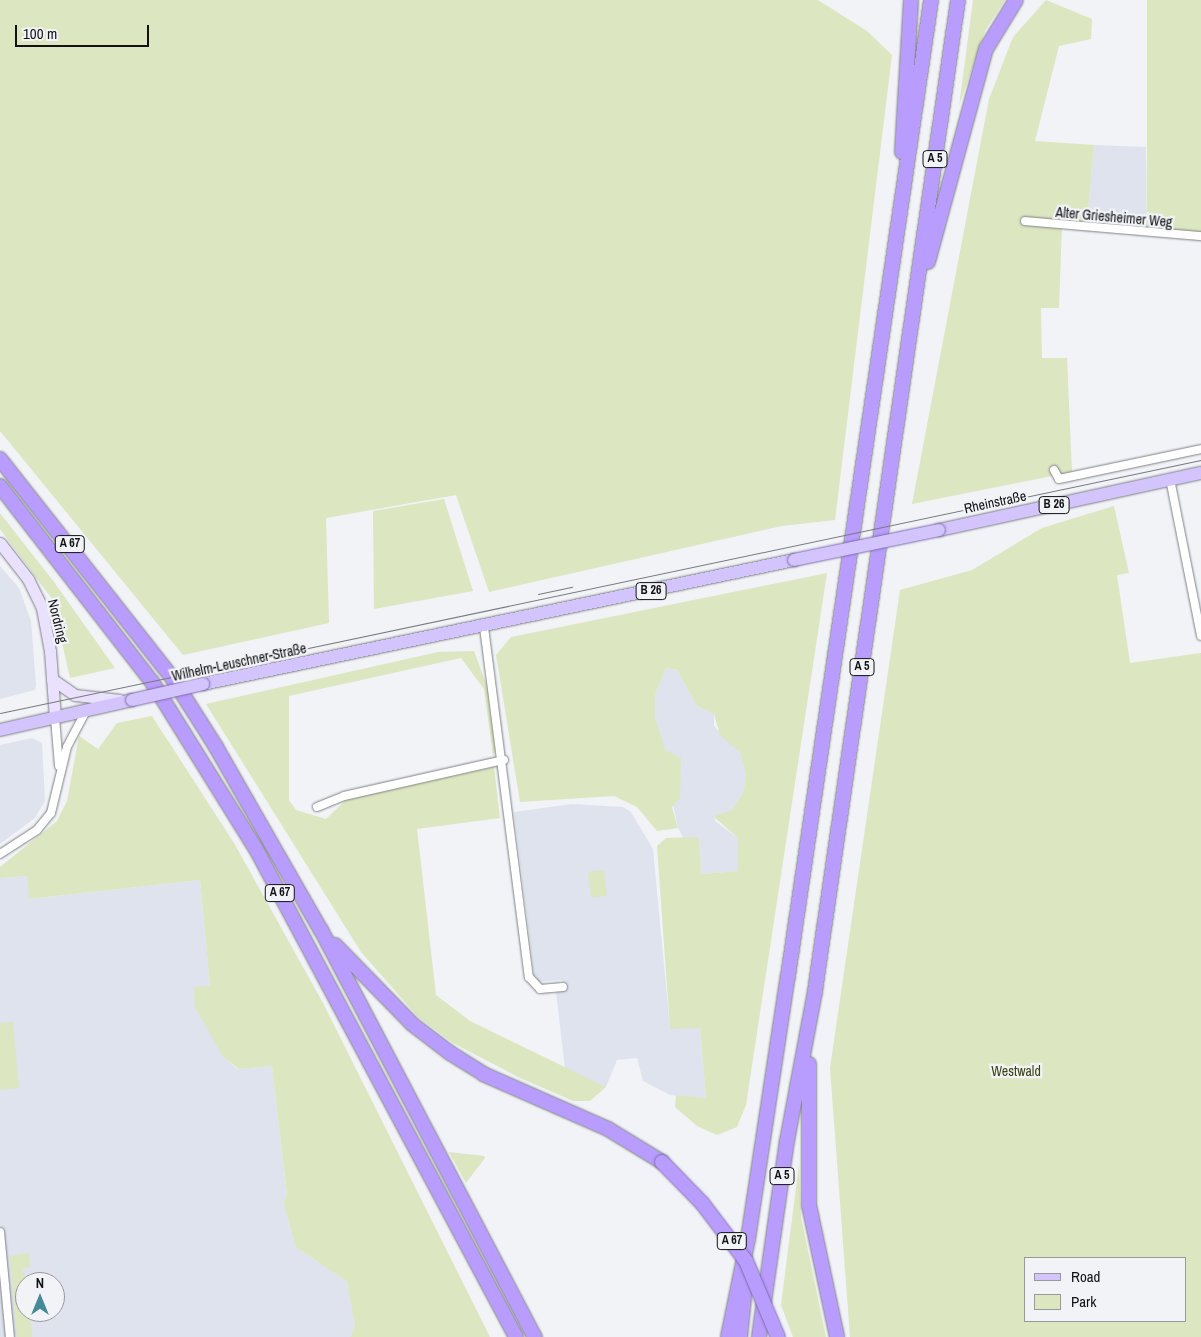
<!DOCTYPE html>
<meta charset="utf-8">
<style>
body{margin:0}
#map{position:relative;width:1201px;height:1337px;overflow:hidden;background:#f1f3f7;font-family:"Archivo Narrow",sans-serif}
div>[style]{position:absolute}
.built>*{inset:0;background:#dee3ed}
.green>*{inset:0;background:#dce6c0;transform-origin:0 0}
.roads{filter:drop-shadow(0 0 1px #7f8084) drop-shadow(0 0 1px #7f8084)}
.minor>*{height:8px;margin:-4px;padding:0 4px;transform-origin:4px;border-radius:4px;background:#fff}
.secondary>*{height:11px;margin:-5.5px;padding:0 5.5px;transform-origin:5.5px;border-radius:5.5px;background:#eae1ff}
.primary>*{height:12px;margin:-6px;padding:0 6px;transform-origin:6px;border-radius:6px;background:#d4c4fe}
.motorway>*{height:14px;margin:-7px;padding:0 7px;transform-origin:7px;border-radius:7px;background:#b89cfe}
.tram>*{height:1px;margin:-0.5px;padding:0 0.5px;transform-origin:0.5px;border-radius:0.5px;background:#797a7d}
.bridges{filter:drop-shadow(0 0 1px #7e6cac) drop-shadow(0 0 1px #7e6cac)}
.primary-bridge>*{height:12px;margin:-6px;padding:0 6px;transform-origin:6px;border-radius:6px;background:#d4c4fe}
.motorway-bridge>*{height:14px;margin:-7px;padding:0 7px;transform-origin:7px;border-radius:7px;background:#b89cfe}
span{translate:-50% -50%;white-space:nowrap;text-align:center;line-height:1.15;-webkit-text-stroke:4.5px #f1f3f7;paint-order:stroke}
.shield-label span{padding:1px 4px;background:#f1f3f7;border:1px solid;border-radius:4px;-webkit-text-stroke-width:0}
.shield-label{font-size:12px;color:#121214;font-weight:700}
.street-label{font-size:14px;color:#121214}
.park-label{font-size:14px;color:#394311}
.legend{position:absolute;left:1024px;top:1257px;width:162px;height:65px;box-sizing:border-box;background:#f1f3f7;border:1px solid #98999c;margin:0;padding:6px 9px;list-style:none;font-size:15px;color:#121214}
.legend li{display:flex;align-items:center;gap:10px;height:25px}
.legend b{width:25px;border:1px solid #98999c}
.north{position:absolute;left:15px;top:1272px;width:50px;height:50px;box-sizing:border-box;background:#f1f3f7;border:1px solid #98999c;border-radius:50%;rotate:0deg;font-size:14px;font-weight:700;line-height:20px;text-align:center;color:#121214}
.north::after{content:'';display:block;margin:auto;width:18px;height:22px;background:#468a99;clip-path:polygon(50% 0,100% 100%,50% 72%,0 100%)}
.scale{position:absolute;left:15px;top:25px;width:134px;height:22px;box-sizing:border-box;border:2px solid #121214;border-top:0;padding-left:6px;font-size:15px;line-height:18px;white-space:nowrap;color:#121214;-webkit-text-stroke:4px #f1f3f7;paint-order:stroke}
</style>
<div id="map">
<div class="built">
<div style="clip-path:polygon(1094px 145px,1146px 147px,1147px 226px,1087px 223px)"></div>
<div style="clip-path:polygon(0 566px,19px 588px,31px 621px,36px 685px,35px 690px,0 699px)"></div>
<div style="clip-path:polygon(666px 668px,677px 670px,697px 706px,714px 714px,714px 726px,740px 752px,746px 776px,743px 793px,732px 810px,714px 816px,715px 821px,738px 838px,738px 871px,701px 874px,699px 839px,683px 838px,678px 828px,655px 717px,655px 695px)"></div>
<div style="clip-path:polygon(32px 738px,42px 743px,45px 801px,35px 818px,0 844px,0 745px)"></div>
<div style="clip-path:polygon(572px 804px,623px 807px,631px 812px,653px 849px,670px 1028px,700px 1028px,706px 1098px,670px 1095px,643px 1081px,637px 1058px,617px 1060px,606px 1087px,565px 1068px,556px 992px,564px 991px,562px 980px,535px 982px,514px 812px)"></div>
<div style="clip-path:polygon(evenodd,27px 876px,30px 899px,200px 880px,210px 986px,223px 1057px,238px 1069px,272px 1066px,287px 1195px,283px 1202px,296px 1247px,347px 1282px,355px 1326px,350px 1337px,0 1337px,0 878px,27px 876px,25px 1282px,55px 1282px,55px 1312px,25px 1312px,25px 1282px)"></div>
</div>
<div class="green">
<div style="clip-path:polygon(0 0,818px 0,867px 31px,892px 55px,835px 520px,782px 526px,489px 592px,456px 495px,326px 518px,329px 623px,183px 655px,0 431px)"></div>
<div style="clip-path:polygon(973px 0,1005px 0,985px 31px,959px 106px)"></div>
<div style="clip-path:polygon(1046px 0,1092px 19px,1091px 39px,1059px 46px,1035px 141px,1094px 145px,1087px 223px,1062px 226px,1059px 308px,1041px 308px,1042px 358px,1067px 358px,1072px 472px,912px 504px,989px 99px,1013px 37px)"></div>
<div style="left:1147px;top:0;width:54px;height:233px"></div>
<div style="clip-path:polygon(444px 499px,473px 591px,374px 609px,373px 511px)"></div>
<div style="clip-path:polygon(evenodd,1114px 506px,1129px 573px,1117px 575px,1130px 663px,1201px 653px,1201px 1337px,850px 1337px,830px 1068px,900px 590px,972px 570px,1042px 528px,1114px 506px,1025px 1258px,1185px 1258px,1185px 1321px,1025px 1321px,1025px 1258px)"></div>
<div style="clip-path:polygon(0 513px,54px 582px,115px 668px,70px 678px,52px 599px,0 529px)"></div>
<div style="clip-path:polygon(827px 573px,746px 1105px,737px 1127px,717px 1135px,697px 1126px,675px 1107px,676px 1095px,706px 1098px,700px 1028px,670px 1029px,657px 846px,666px 838px,695px 837px,699px 839px,701px 874px,738px 871px,738px 838px,713px 816px,732px 810px,743px 793px,746px 776px,740px 752px,720px 735px,714px 714px,697px 706px,677px 670px,666px 668px,655px 695px,655px 717px,665px 750px,681px 758px,680px 798px,672px 807px,678px 828px,657px 831px,637px 807px,614px 796px,520px 802px,496px 655px,511px 637px)"></div>
<div style="clip-path:polygon(474px 651px,491px 697px,497px 748px,493px 756px,484px 689px,461px 658px,289px 696px,289px 800px,296px 810px,326px 819px,347px 799px,494px 767px,500px 818px,417px 829px,436px 995px,470px 1021px,606px 1087px,590px 1101px,573px 1101px,518px 1077px,453px 1043px,418px 1017px,361px 952px,206px 704px,438px 652px)"></div>
<div style="clip-path:polygon(152px 716px,234px 843px,323px 1003px,490px 1337px,350px 1337px,355px 1326px,347px 1282px,296px 1247px,283px 1202px,287px 1195px,272px 1066px,239px 1069px,223px 1057px,195px 1007px,194px 987px,210px 986px,200px 880px,29px 899px,27px 876px,0 878px,0 867px,57px 821px,67px 801px,79px 736px,98px 749px,117px 723px)"></div>
<div style="left:604px;top:870px;width:26px;height:16px;rotate:83deg"></div>
<div style="clip-path:polygon(13px 1022px,19px 1088px,0 1090px,0 1023px)"></div>
<div style="clip-path:polygon(449px 1152px,484px 1156px,485px 1158px,466px 1183px)"></div>
<div style="clip-path:polygon(799px 1164px,801px 1217px,826px 1337px,793px 1337px,781px 1305px)"></div>
<div style="clip-path:polygon(29px 1253px,30px 1267px,22px 1268px,27px 1282px,25px 1312px,30px 1312px,32px 1337px,17px 1337px,10px 1256px)"></div>
</div>
<div class="roads">
<div class="minor">
<div style="left:1025px;top:221px;width:177px;rotate:4.9deg"></div>
<div style="left:1054px;top:470px;width:10px;rotate:61deg"></div>
<div style="left:1059px;top:479px;width:145px;rotate:-11.9deg"></div>
<div style="left:1170px;top:479px;width:160px;rotate:78.8deg"></div>
<div style="left:484px;top:627px;width:353px;rotate:82.7deg"></div>
<div style="left:529px;top:977px;width:16px;rotate:47deg"></div>
<div style="left:540px;top:989px;width:23px;rotate:-5deg"></div>
<div style="left:55px;top:718px;width:48px;rotate:85.2deg"></div>
<div style="left:317px;top:807px;width:29px;rotate:-22deg"></div>
<div style="left:344px;top:796px;width:164px;rotate:-12.7deg"></div>
<div style="left:0;top:854px;width:44px;rotate:-33deg"></div>
<div style="left:37px;top:830px;width:22px;rotate:-51deg"></div>
<div style="left:51px;top:813px;width:68px;rotate:-76.4deg"></div>
<div style="left:67px;top:747px;width:41px;rotate:-62.2deg"></div>
<div style="left:0;top:1232px;width:105px;rotate:84.6deg"></div>
</div>
<div class="secondary">
<div style="left:0;top:543px;width:46px;rotate:52.1deg"></div>
<div style="left:28px;top:579px;width:32px;rotate:64deg"></div>
<div style="left:42px;top:608px;width:44px;rotate:79.5deg"></div>
<div style="left:50px;top:651px;width:67px;rotate:85.7deg"></div>
<div style="left:52px;top:679px;width:28px;rotate:35deg"></div>
<div style="left:75px;top:695px;width:45px;rotate:6.3deg"></div>
</div>
<div class="primary">
<div style="left:939px;top:530px;width:268px;rotate:-12.3deg"></div>
<div style="left:203px;top:684px;width:604px;rotate:-11.85deg"></div>
<div style="left:0;top:730px;width:135px;rotate:-12.8deg"></div>
</div>
<div class="motorway">
<div style="left:902px;top:152px;width:152px;rotate:-86.6deg"></div>
<div style="left:928px;top:262px;width:221px;rotate:-74.8deg"></div>
<div style="left:986px;top:49px;width:57px;rotate:-58.5deg"></div>
<div style="left:0;top:459px;width:276px;rotate:51.8deg"></div>
<div style="left:171px;top:676px;width:84px;rotate:57.6deg"></div>
<div style="left:216px;top:747px;width:211px;rotate:60.2deg"></div>
<div style="left:321px;top:930px;width:460px;rotate:62.3deg"></div>
<div style="left:0;top:486px;width:248px;rotate:52.2deg"></div>
<div style="left:152px;top:682px;width:197px;rotate:58.1deg"></div>
<div style="left:256px;top:849px;width:553px;rotate:61.95deg"></div>
<div style="left:335px;top:945px;width:110px;rotate:45.7deg"></div>
<div style="left:412px;top:1024px;width:48px;rotate:37.3deg"></div>
<div style="left:450px;top:1053px;width:39px;rotate:32deg"></div>
<div style="left:483px;top:1074px;width:137px;rotate:23.7deg"></div>
<div style="left:608px;top:1129px;width:63px;rotate:31.4deg"></div>
<div style="left:809px;top:1064px;width:141px;rotate:90deg"></div>
<div style="left:809px;top:1205px;width:135px;rotate:78deg"></div>
<div style="left:728px;top:1337px;width:100px;rotate:-78.5deg"></div>
<div style="left:748px;top:1239px;width:266px;rotate:-81.4deg"></div>
<div style="left:788px;top:976px;width:986px;rotate:-81.66deg"></div>
<div style="left:740px;top:1337px;width:69px;rotate:-84.2deg"></div>
<div style="left:759px;top:1337px;width:198px;rotate:-81.9deg"></div>
<div style="left:787px;top:1141px;width:153px;rotate:-79.4deg"></div>
<div style="left:815px;top:991px;width:1001px;rotate:-81.79deg"></div>
</div>
</div>
<div class="tram">
<div style="left:538px;top:594px;width:35px;rotate:-12deg"></div>
<div style="left:0;top:713px;width:1227px;rotate:-11.9deg"></div>
</div>
<div class="bridges">
<div class="primary-bridge">
<div style="left:794px;top:560px;width:148px;rotate:-11.7deg"></div>
<div style="left:132px;top:700px;width:73px;rotate:-12.7deg"></div>
</div>
<div class="motorway-bridge">
<div style="left:662px;top:1162px;width:57px;rotate:45.7deg"></div>
<div style="left:702px;top:1203px;width:73px;rotate:52.8deg"></div>
<div style="left:746px;top:1261px;width:82px;rotate:67.2deg"></div>
</div>
</div>
<div class="shield-label">
<span style="left:935px;top:159px">A 5</span>
<span style="left:1054px;top:505px">B 26</span>
<span style="left:70px;top:544px">A 67</span>
<span style="left:651px;top:591px">B 26</span>
<span style="left:862px;top:667px">A 5</span>
<span style="left:280px;top:893px">A 67</span>
<span style="left:782px;top:1176px">A 5</span>
<span style="left:732px;top:1241px">A 67</span>
</div>
<div class="street-label">
<span style="left:1114px;top:217px;rotate:5deg">Alter Griesheimer Weg</span>
<span style="left:995px;top:502px;rotate:-12deg">Rheinstraße</span>
<span style="left:58px;top:621px;rotate:76deg">Nordring</span>
<span style="left:239px;top:662px;rotate:-12deg">Wilhelm-Leuschner-Straße</span>
</div>
<div class="park-label">
<span style="left:1016px;top:1071px">Westwald</span>
</div>
<ul class="legend">
<li><b style="height:6px;background:#d4c4fe"></b>Road</li>
<li><b style="height:14px;background:#dce6c0"></b>Park</li>
</ul>
<div class="north">N</div>
<div class="scale">100 m</div>
</div>
